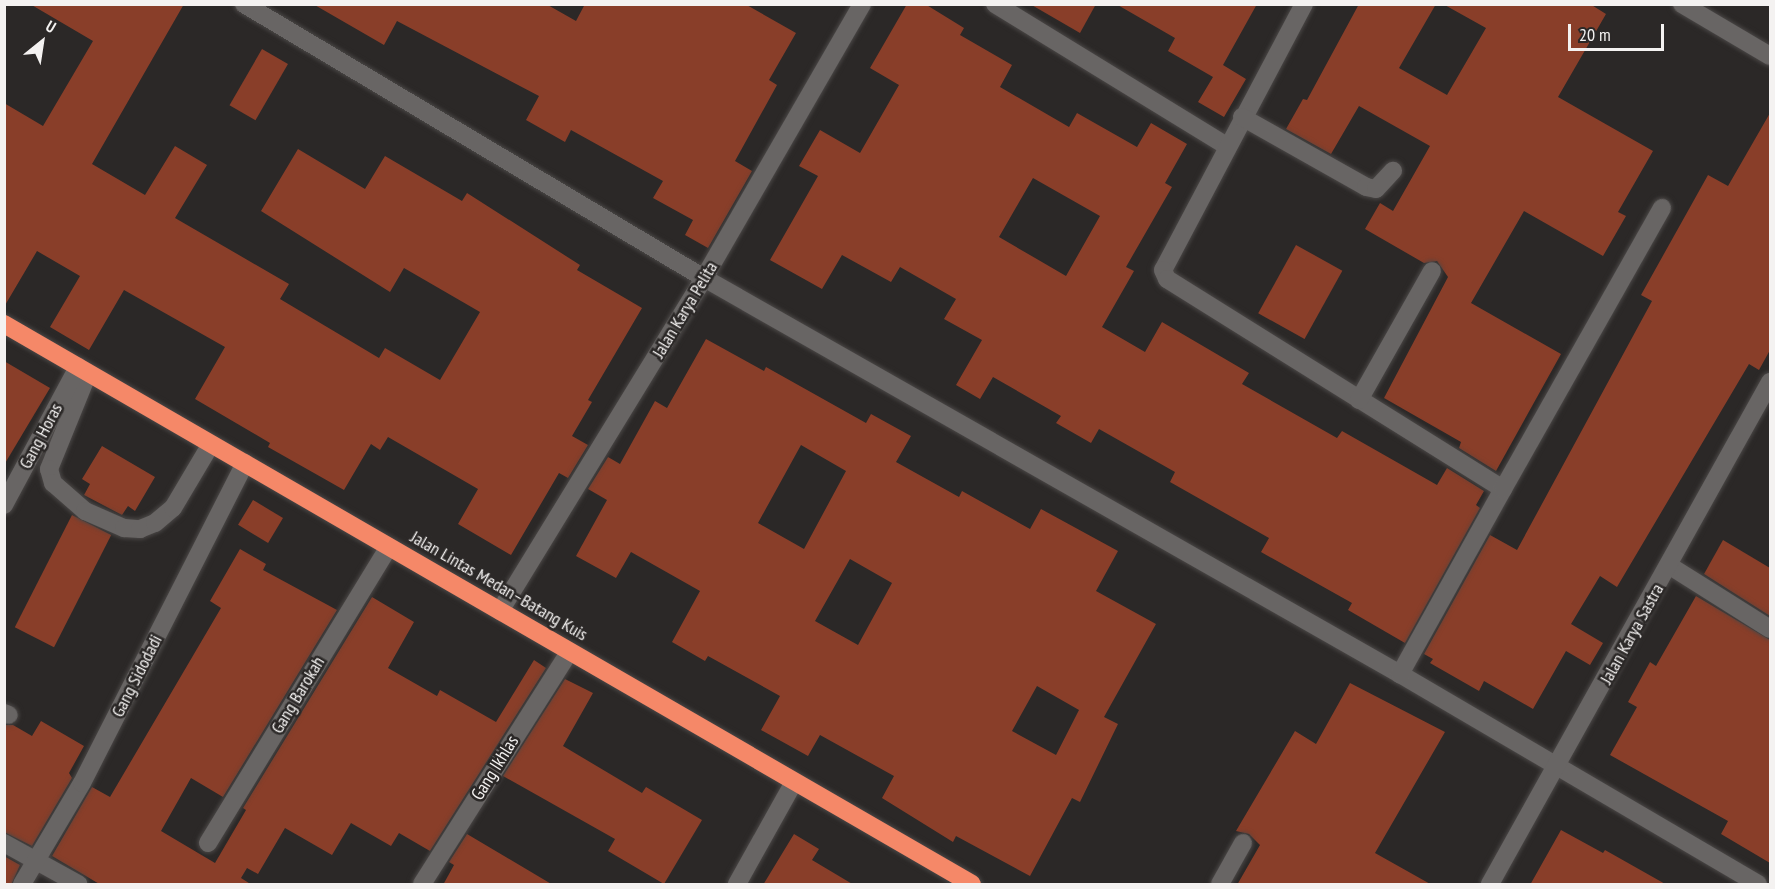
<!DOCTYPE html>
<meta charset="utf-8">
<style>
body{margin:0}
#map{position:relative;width:1775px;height:889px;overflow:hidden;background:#2b2827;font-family:"PT Sans Narrow",sans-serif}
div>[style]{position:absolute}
.building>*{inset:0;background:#893e29;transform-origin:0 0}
.roads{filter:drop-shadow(0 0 2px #4a4746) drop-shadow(0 0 2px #4a4746)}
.minor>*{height:18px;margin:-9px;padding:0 9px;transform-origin:9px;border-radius:9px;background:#686564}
.highway>*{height:18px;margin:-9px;padding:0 9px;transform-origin:9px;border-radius:9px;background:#f58868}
span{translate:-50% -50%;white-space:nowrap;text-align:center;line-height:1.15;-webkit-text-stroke:5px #2b2827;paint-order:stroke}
.street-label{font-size:18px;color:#f4f2f1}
.frame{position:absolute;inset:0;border:6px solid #f4f2f1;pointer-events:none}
.north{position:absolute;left:12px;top:12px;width:60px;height:60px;-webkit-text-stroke:4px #2b2827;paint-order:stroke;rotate:30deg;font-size:16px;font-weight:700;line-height:24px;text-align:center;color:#f4f2f1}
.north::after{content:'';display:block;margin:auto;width:21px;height:27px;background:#f4f2f1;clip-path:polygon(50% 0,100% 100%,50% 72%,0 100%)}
.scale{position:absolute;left:1568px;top:24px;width:96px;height:27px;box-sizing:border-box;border:3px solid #f4f2f1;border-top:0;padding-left:8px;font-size:18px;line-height:21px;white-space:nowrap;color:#f4f2f1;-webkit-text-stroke:4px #2b2827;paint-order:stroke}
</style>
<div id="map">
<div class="building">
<div style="clip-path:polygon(30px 4px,184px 4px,92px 164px,145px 195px,175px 146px,207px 165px,175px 218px,289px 284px,280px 299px,379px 358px,385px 348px,440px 380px,480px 312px,404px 268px,390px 292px,261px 211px,298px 149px,365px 189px,385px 156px,462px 201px,467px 193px,580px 265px,577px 270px,642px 308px,588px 400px,592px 402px,572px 436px,588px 445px,568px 478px,559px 473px,511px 555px,458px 524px,478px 489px,388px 437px,380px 450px,371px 444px,344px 490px,268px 447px,270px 443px,195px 399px,225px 347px,124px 290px,89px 350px,50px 327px,80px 276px,37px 251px,4px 307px,4px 103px,43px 126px,93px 41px)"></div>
<div style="clip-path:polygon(313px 4px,546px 4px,576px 21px,585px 4px,745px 4px,796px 33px,769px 80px,777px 85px,735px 161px,752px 171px,708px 248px,685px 235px,693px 220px,653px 198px,663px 181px,571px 130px,565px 142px,526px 120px,539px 96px,397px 21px,384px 45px)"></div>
<div style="clip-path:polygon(evenodd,907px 4px,925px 4px,964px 28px,960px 35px,1012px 65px,1000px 87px,1069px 127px,1077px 113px,1137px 147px,1151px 123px,1187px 144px,1165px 183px,1172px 187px,1126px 267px,1134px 271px,1102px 327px,1145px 352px,1162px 322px,1249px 373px,1242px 384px,1337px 438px,1342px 431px,1437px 485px,1447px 468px,1484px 491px,1476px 505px,1480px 508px,1405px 643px,1348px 610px,1352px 603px,1261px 552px,1269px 538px,1170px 482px,1175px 472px,1099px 429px,1091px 443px,1056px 423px,1061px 416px,993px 377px,980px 399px,956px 385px,982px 340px,944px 319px,956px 299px,900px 267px,891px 282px,842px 255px,822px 289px,770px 260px,818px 176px,799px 166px,820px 130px,860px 153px,899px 85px,870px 68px,907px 4px,1033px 178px,1100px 216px,1066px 276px,999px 237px,1033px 178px)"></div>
<div style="clip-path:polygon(1030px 4px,1096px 4px,1080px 33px)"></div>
<div style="clip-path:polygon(1116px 4px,1257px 4px,1223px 65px,1246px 79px,1224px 117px,1198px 102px,1213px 77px,1168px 51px,1175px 38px)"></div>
<div style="clip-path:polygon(1359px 4px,1436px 4px,1399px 68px,1447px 95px,1486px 28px,1443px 4px,1590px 4px,1606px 14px,1558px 97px,1653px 151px,1618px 212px,1626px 216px,1603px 256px,1524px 211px,1471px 303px,1561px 354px,1496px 471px,1459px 448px,1461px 442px,1384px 398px,1448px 277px,1437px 261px,1424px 263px,1365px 229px,1380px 203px,1393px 211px,1430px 146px,1359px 106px,1331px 154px,1286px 129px,1303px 99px,1307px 100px)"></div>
<div style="left:262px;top:49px;width:30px;height:65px;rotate:30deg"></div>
<div style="clip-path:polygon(1770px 113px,1770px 350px,1759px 370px,1749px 364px,1617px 587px,1600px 576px,1571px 624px,1603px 643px,1590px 665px,1566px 651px,1533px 709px,1484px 681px,1479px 691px,1430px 663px,1433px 659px,1424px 654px,1490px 535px,1517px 550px,1652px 301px,1641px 295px,1708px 175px,1728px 186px)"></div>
<div style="left:1296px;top:245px;width:53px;height:78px;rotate:29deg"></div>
<div style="clip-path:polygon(evenodd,706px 339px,764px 371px,766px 367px,866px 423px,871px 414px,911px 436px,896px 462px,959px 497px,962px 491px,1030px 529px,1041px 509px,1118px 551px,1096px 591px,1156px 624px,1104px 717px,1118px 724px,1080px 802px,1072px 798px,1030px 876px,956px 836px,953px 842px,882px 798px,894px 776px,820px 735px,808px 756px,761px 730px,780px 696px,708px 656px,705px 661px,672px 642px,700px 591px,631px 552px,616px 578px,576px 556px,607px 500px,588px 489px,608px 457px,620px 464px,655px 401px,667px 408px,706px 339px,801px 445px,846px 471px,804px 549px,758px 523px,801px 445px,706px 339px,850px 559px,892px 583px,858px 645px,815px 621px,850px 559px,706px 339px,1037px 686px,1079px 710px,1056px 755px,1012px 731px,1037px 686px)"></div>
<div style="clip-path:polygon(4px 361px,50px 388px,4px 465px)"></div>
<div style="clip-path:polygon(102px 446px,155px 477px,135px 511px,128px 506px,122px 515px,84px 495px,90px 484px,82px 479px)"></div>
<div style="left:253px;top:500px;width:35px;height:29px;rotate:31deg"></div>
<div style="left:72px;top:515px;width:44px;height:126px;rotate:27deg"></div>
<div style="clip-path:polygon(1723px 540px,1770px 568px,1770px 616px,1704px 574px)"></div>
<div style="clip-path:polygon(240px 549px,266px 564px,263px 570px,337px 610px,223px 797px,191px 778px,161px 831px,215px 863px,246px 810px,243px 808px,372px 597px,414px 622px,388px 668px,437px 696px,440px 690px,496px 722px,534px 660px,546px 668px,430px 851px,399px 833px,391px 846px,351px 823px,332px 855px,285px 828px,258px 874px,247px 868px,241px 878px,252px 885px,101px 885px,52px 856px,92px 787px,110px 797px,221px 608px,210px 601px)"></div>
<div style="clip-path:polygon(1696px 596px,1770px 640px,1770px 863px,1721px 834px,1728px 821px,1610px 755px,1637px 707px,1628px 702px,1650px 662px,1656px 666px)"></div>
<div style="clip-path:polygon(565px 679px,593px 693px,563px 746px,642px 793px,646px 787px,702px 820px,664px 884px,608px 851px,615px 839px,503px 776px)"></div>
<div style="clip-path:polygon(1350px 683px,1445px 732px,1375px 853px,1432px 885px,1237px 885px,1260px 845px,1249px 834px,1236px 831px,1295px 731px,1316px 744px)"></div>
<div style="clip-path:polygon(41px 721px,84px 746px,69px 773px,72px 778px,32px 846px,4px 832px,4px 725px,13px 725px,32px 736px)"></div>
<div style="clip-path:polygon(1561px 830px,1603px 853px,1605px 850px,1667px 885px,1530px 885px)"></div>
<div style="clip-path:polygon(467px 834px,553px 885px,443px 885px,454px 865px,449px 862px)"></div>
<div style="clip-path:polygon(794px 834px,819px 849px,812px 860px,854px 885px,763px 885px)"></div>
<div style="clip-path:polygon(4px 856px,20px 865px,11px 885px,4px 885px)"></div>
</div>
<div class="roads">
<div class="minor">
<div style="left:244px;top:4px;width:535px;rotate:30.78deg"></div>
<div style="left:704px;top:278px;width:801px;rotate:29.64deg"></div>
<div style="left:1400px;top:674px;width:415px;rotate:30.4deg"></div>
<div style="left:995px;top:4px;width:272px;rotate:31.5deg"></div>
<div style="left:1304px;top:4px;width:301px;rotate:117.9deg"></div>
<div style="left:1163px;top:270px;width:10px;rotate:66deg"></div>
<div style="left:1167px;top:279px;width:396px;rotate:32deg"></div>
<div style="left:1503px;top:489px;width:212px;rotate:119.1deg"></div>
<div style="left:1682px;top:4px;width:102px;rotate:30.6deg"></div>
<div style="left:1242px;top:117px;width:142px;rotate:29.4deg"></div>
<div style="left:1366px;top:187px;width:10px;rotate:11deg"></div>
<div style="left:1376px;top:189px;width:25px;rotate:-47deg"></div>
<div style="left:88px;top:373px;width:104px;rotate:112.1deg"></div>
<div style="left:49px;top:469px;width:15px;rotate:74deg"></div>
<div style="left:53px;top:483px;width:43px;rotate:41.2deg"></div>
<div style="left:85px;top:511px;width:43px;rotate:23.6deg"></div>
<div style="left:124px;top:528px;width:16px;rotate:4deg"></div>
<div style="left:140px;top:529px;width:16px;rotate:-22deg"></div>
<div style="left:155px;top:523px;width:23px;rotate:-40deg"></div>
<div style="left:173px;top:508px;width:74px;rotate:-59.3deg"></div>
<div style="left:1359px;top:400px;width:148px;rotate:-60.5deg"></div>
<div style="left:1503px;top:489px;width:323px;rotate:-60.5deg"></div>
<div style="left:4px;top:505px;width:157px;rotate:-61.8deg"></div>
<div style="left:1670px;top:566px;width:118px;rotate:32.2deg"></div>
<div style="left:500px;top:611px;width:391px;rotate:-58.5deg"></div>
<div style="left:704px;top:278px;width:316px;rotate:-60deg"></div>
<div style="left:4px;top:713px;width:5px;rotate:22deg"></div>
<div style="left:4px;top:843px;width:85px;rotate:29deg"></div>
<div style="left:208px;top:843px;width:347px;rotate:-58.6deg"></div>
<div style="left:22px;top:884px;width:117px;rotate:-59.3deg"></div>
<div style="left:82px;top:783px;width:359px;rotate:-63deg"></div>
<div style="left:422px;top:884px;width:275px;rotate:-57.6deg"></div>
<div style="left:737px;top:884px;width:117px;rotate:-60.8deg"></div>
<div style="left:1220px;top:884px;width:47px;rotate:-60.7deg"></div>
<div style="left:1490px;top:884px;width:575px;rotate:-60.85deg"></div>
</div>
<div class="highway">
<div style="left:4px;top:324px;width:1118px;rotate:30.05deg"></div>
</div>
</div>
<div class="street-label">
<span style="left:685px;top:310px;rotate:-59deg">Jalan Karya Pelita</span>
<span style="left:41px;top:436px;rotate:-62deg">Gang Horas</span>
<span style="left:499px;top:586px;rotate:30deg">Jalan Lintas Medan–Batang Kuis</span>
<span style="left:1632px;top:634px;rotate:-61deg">Jalan Karya Sastra</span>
<span style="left:137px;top:676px;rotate:-63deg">Gang Sidodadi</span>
<span style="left:298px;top:695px;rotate:-59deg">Gang Barokah</span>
<span style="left:495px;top:768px;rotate:-58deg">Gang Ikhlas</span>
</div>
<div class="frame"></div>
<div class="north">U</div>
<div class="scale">20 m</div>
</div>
